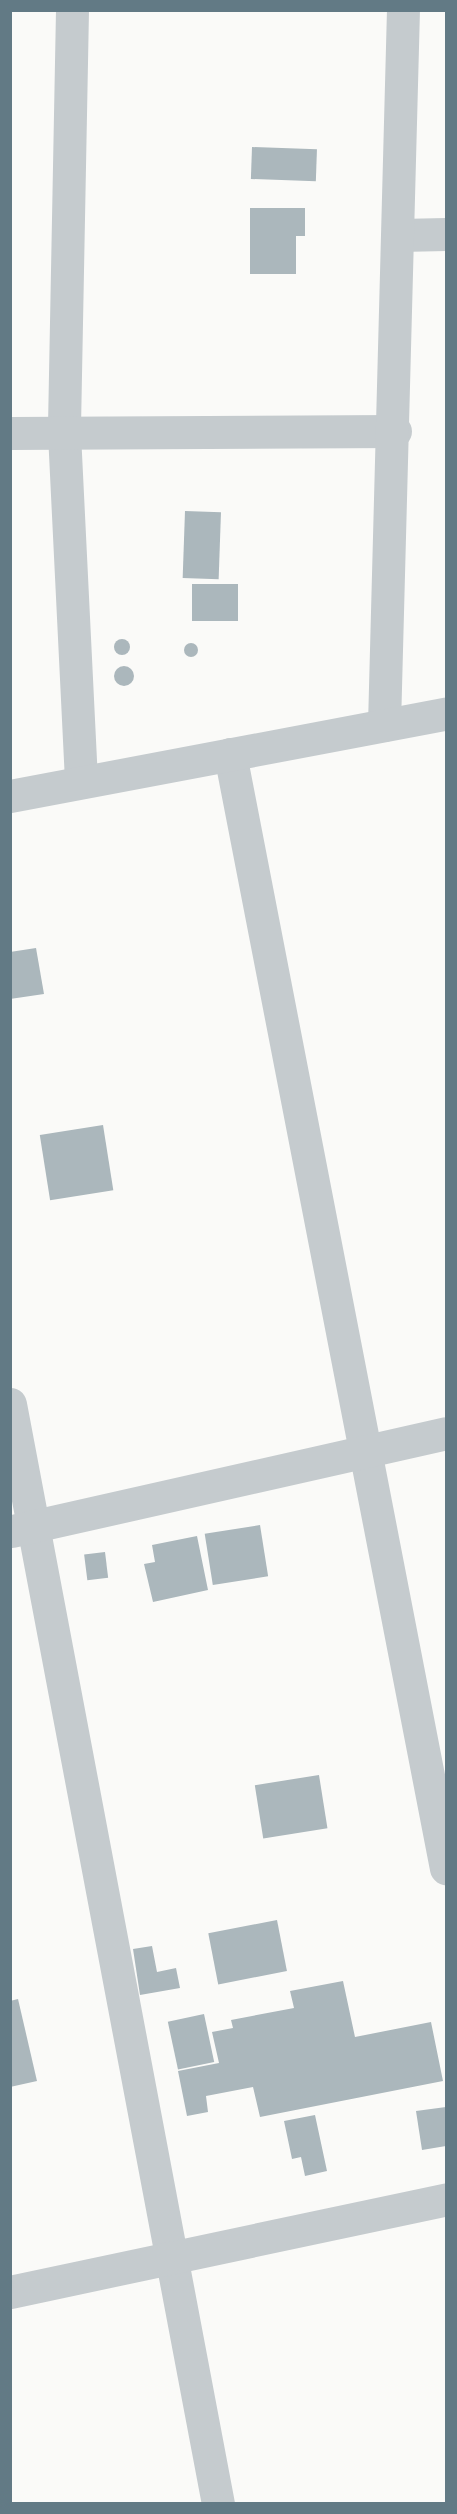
<!DOCTYPE html>
<style>
body{margin:0}
#map{position:relative;width:457px;height:2514px;overflow:hidden;background:#fafaf8;font-family:Montserrat,sans-serif}
div>[style]{position:absolute}
.building>*{inset:0;background:#abb7bc;transform-origin:0 0}
.round{border-radius:50%}
.street>*{height:33px;margin:-16.5px;padding:0 16.5px;transform-origin:16.5px;border-radius:16.5px;background:#c5cbce}
span{translate:-50% -50%;white-space:nowrap;text-align:center;line-height:1.15;-webkit-text-stroke:6px #fff;paint-order:stroke}
.frame{position:absolute;inset:0;border:12px solid #627a85;pointer-events:none}
</style>
<div id="map">
<div class="building">
<div style="left:252px;top:147px;width:65px;height:32px;rotate:2deg"></div>
<div style="clip-path:polygon(250px 208px,305px 208px,305px 236px,296px 236px,296px 274px,250px 274px)"></div>
<div style="left:185px;top:511px;width:36px;height:67px;rotate:2deg"></div>
<div style="left:192px;top:584px;width:46px;height:37px"></div>
<div class="round" style="left:114px;top:639px;width:16px;height:16px"></div>
<div class="round" style="left:184px;top:643px;width:14px;height:14px"></div>
<div class="round" style="left:114px;top:666px;width:20px;height:20px"></div>
<div style="clip-path:polygon(36px 948px,44px 994px,10px 999px,10px 952px)"></div>
<div style="left:103px;top:1125px;width:66px;height:64px;rotate:81deg"></div>
<div style="left:260px;top:1525px;width:52px;height:56px;rotate:81deg"></div>
<div style="clip-path:polygon(197px 1536px,208px 1590px,153px 1602px,144px 1564px,155px 1562px,152px 1545px)"></div>
<div style="left:105px;top:1552px;width:26px;height:21px;rotate:83deg"></div>
<div style="left:319px;top:1775px;width:54px;height:65px;rotate:81deg"></div>
<div style="left:277px;top:1920px;width:52px;height:70px;rotate:79deg"></div>
<div style="clip-path:polygon(152px 1946px,157px 1972px,176px 1968px,180px 1988px,140px 1995px,133px 1949px)"></div>
<div style="clip-path:polygon(343px 1981px,355px 2037px,431px 2022px,443px 2081px,260px 2117px,253px 2087px,206px 2096px,208px 2112px,187px 2116px,178px 2071px,219px 2063px,212px 2032px,233px 2028px,231px 2020px,294px 2008px,290px 1991px)"></div>
<div style="clip-path:polygon(18px 1999px,37px 2081px,10px 2087px,10px 2001px)"></div>
<div style="left:204px;top:2014px;width:49px;height:37px;rotate:78deg"></div>
<div style="clip-path:polygon(446px 2107px,446px 2146px,422px 2150px,416px 2111px)"></div>
<div style="clip-path:polygon(315px 2115px,327px 2171px,305px 2176px,301px 2157px,292px 2159px,284px 2121px)"></div>
</div>
<div class="street">
<div style="left:72px;top:10px;width:423px;rotate:91.1deg"></div>
<div style="left:64px;top:433px;width:349px;rotate:87.2deg"></div>
<div style="left:399px;top:235px;width:47px;rotate:-1.2deg"></div>
<div style="left:10px;top:433px;width:385px;rotate:-0.3deg"></div>
<div style="left:384px;top:725px;width:715px;rotate:-88.48deg"></div>
<div style="left:230px;top:754px;width:1135px;rotate:79.03deg"></div>
<div style="left:10px;top:796px;width:444px;rotate:-10.7deg"></div>
<div style="left:10px;top:1404px;width:1119px;rotate:79.29deg"></div>
<div style="left:12px;top:1531px;width:445px;rotate:-12.7deg"></div>
<div style="left:10px;top:2292px;width:446px;rotate:-12deg"></div>
</div>
<div class="frame"></div>
</div>
